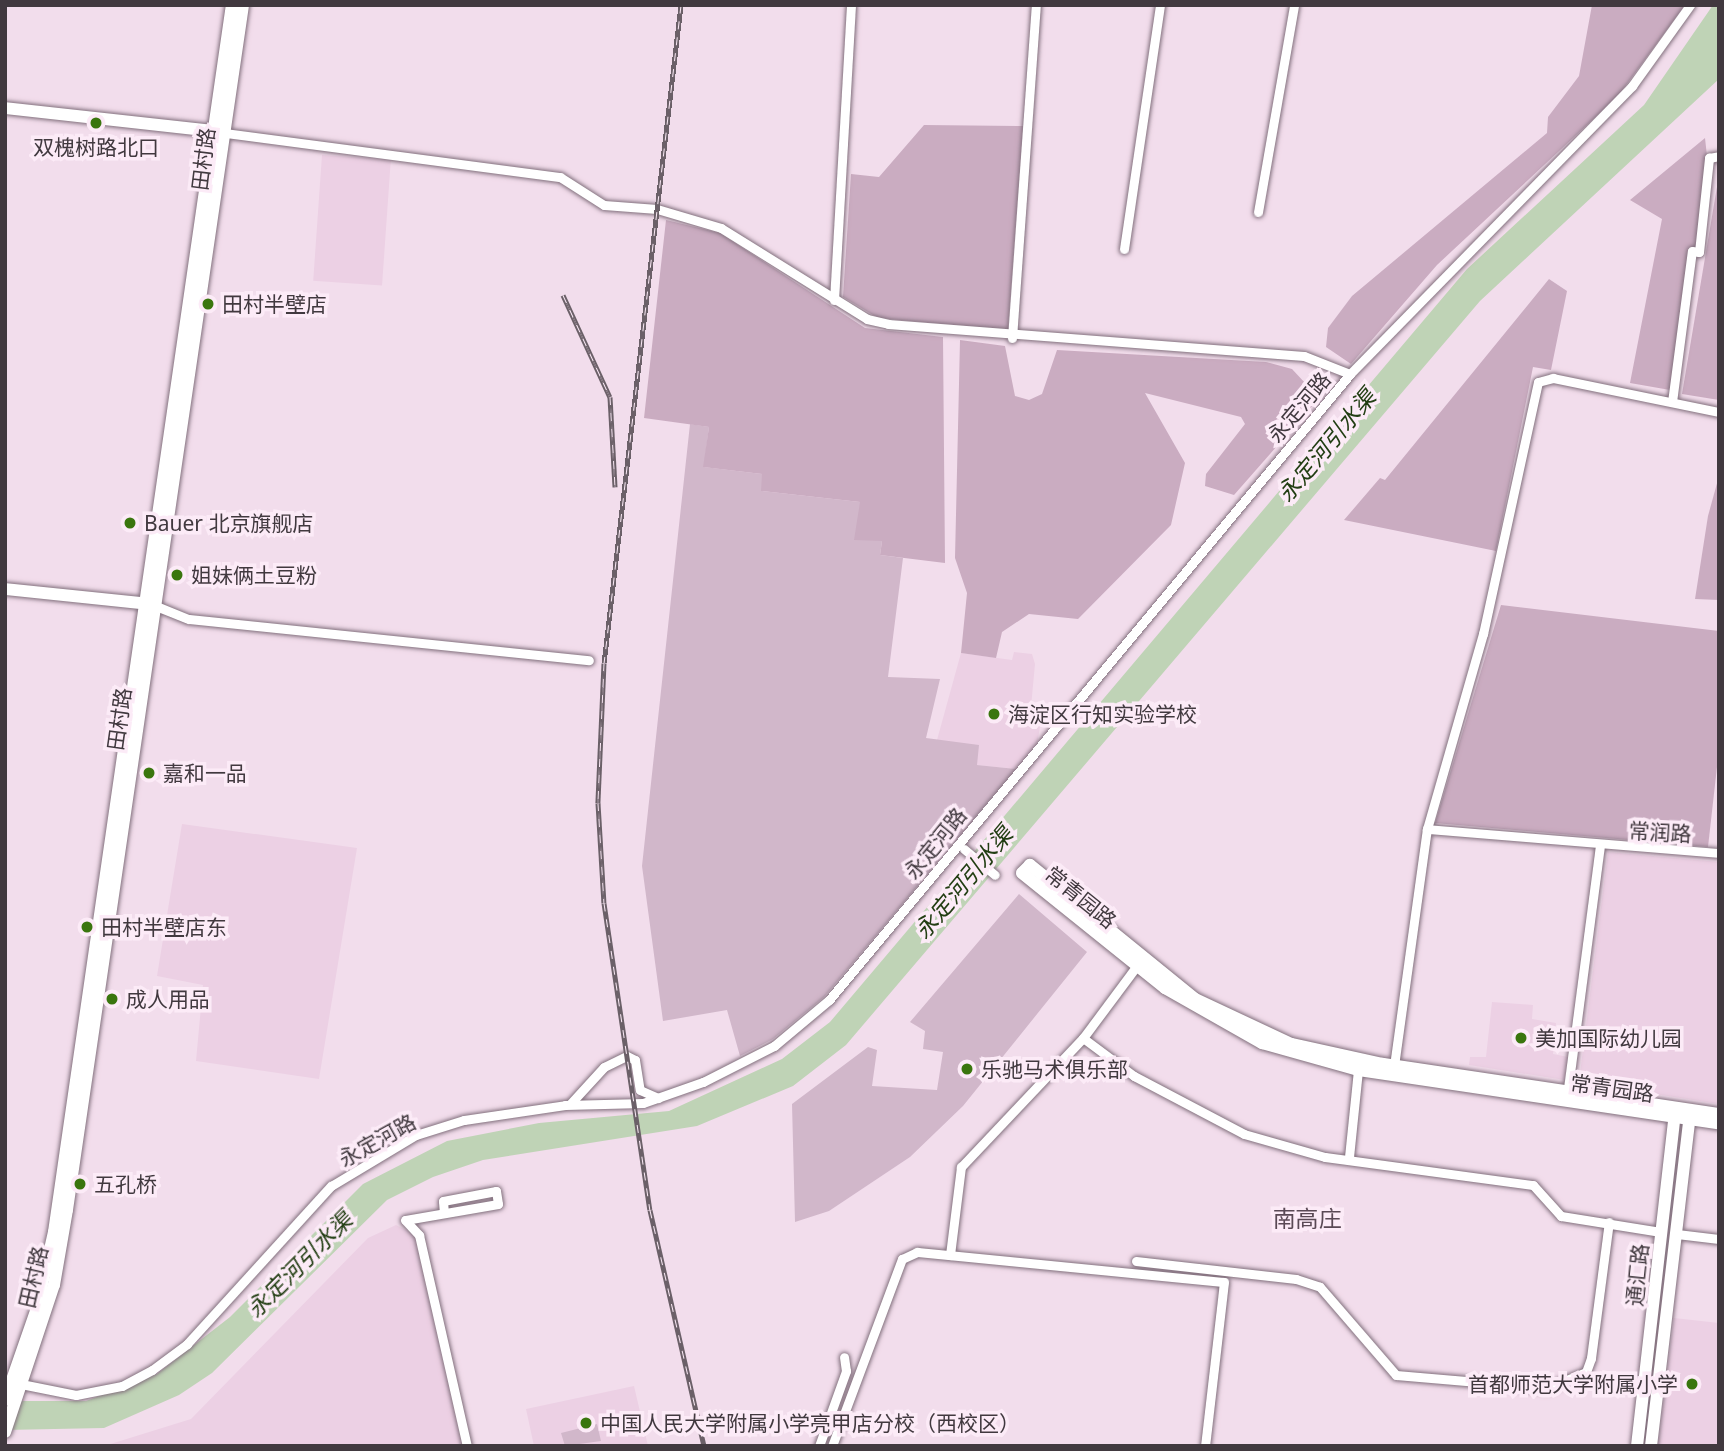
<!DOCTYPE html>
<meta charset="utf-8">
<style>
body{margin:0}
#map{position:relative;width:1724px;height:1451px;overflow:hidden;background:#f2ddec;font-family:"Noto Sans","Noto Sans SC",sans-serif}
div>[style]{position:absolute}
.built>*{inset:0;background:#ecd0e4;transform-origin:0 0}
.green>*{inset:0;background:#d1b7ca}
.forest>*{inset:0;background:#caacc1}
.water>*{inset:0;background:#bfd3b6}
.roads{filter:drop-shadow(0 0 2px #82707d) drop-shadow(0 0 2px #82707d)}
.street>*{height:9px;margin:-4.5px;padding:0 4.5px;transform-origin:4.5px;border-radius:4.5px;background:#fff}
.secondary>*{height:12px;margin:-6px;padding:0 6px;transform-origin:6px;border-radius:6px;background:#fff}
.rail>*{height:5px;margin-top:-2.5px;transform-origin:0;background:repeating-linear-gradient(90deg,#fcebf7 0 8px,#6b6068 0 16px);box-sizing:border-box;border-block:2px solid #6b6068}
.dots>*{width:19px;height:19px;translate:-50% -50%;box-sizing:border-box;border:4px solid #fcebf7;border-radius:50%}
span{translate:-50% -50%;white-space:nowrap;text-align:center;line-height:1.15;-webkit-text-stroke:7px #fcebf7;paint-order:stroke}
.poi-label{font-size:21px;color:#41393f}
.left{translate:0 -50%;text-align:left}
.right{translate:-100% -50%;text-align:right}
.street-label{font-size:21px;color:#41393f}
.water-label{font-size:23px;color:#223e13;font-style:italic}
.neighbourhood-label{font-size:23px;color:#5a4955}
.frame{position:absolute;inset:0;border:7px solid #41393f;pointer-events:none}
</style>
<div id="map">
<div class="built">
<div style="left:322px;top:155px;width:69px;height:126px;rotate:4deg"></div>
<div style="clip-path:polygon(1014px 652px,1032px 654px,1035px 664px,1031px 707px,1043px 708px,1037px 745px,1016px 769px,977px 765px,937px 740px,961px 653px,1012px 660px)"></div>
<div style="clip-path:polygon(182px 824px,357px 848px,319px 1079px,196px 1061px,203px 985px,157px 976px)"></div>
<div style="clip-path:polygon(1608px 852px,1719px 862px,1719px 1104px,1579px 1082px)"></div>
<div style="clip-path:polygon(1492px 1002px,1533px 1005px,1532px 1019px,1556px 1023px,1553px 1054px,1568px 1057px,1565px 1080px,1469px 1065px,1470px 1057px,1486px 1057px)"></div>
<div style="clip-path:polygon(396px 1225px,414px 1234px,462px 1446px,104px 1446px,191px 1419px,368px 1238px)"></div>
<div style="clip-path:polygon(1674px 1318px,1719px 1323px,1719px 1446px,1658px 1446px)"></div>
<div style="clip-path:polygon(634px 1386px,648px 1446px,534px 1446px,526px 1409px)"></div>
</div>
<div class="green">
<div style="clip-path:polygon(690px 424px,709px 427px,704px 467px,762px 474px,762px 491px,860px 502px,882px 541px,880px 555px,903px 558px,888px 677px,940px 679px,926px 738px,979px 745px,977px 765px,1016px 769px,824px 997px,773px 1039px,740px 1056px,727px 1010px,663px 1021px,642px 866px)"></div>
<div style="clip-path:polygon(1019px 894px,1087px 952px,963px 1106px,910px 1157px,829px 1211px,795px 1222px,792px 1104px,868px 1047px,877px 1050px,872px 1086px,937px 1090px,943px 1052px,923px 1049px,925px 1031px,910px 1022px)"></div>
<div style="clip-path:polygon(597px 1424px,601px 1441px,565px 1446px,561px 1433px)"></div>
</div>
<div class="forest">
<div style="clip-path:polygon(1592px 5px,1685px 5px,1618px 96px,1437px 265px,1351px 364px,1326px 347px,1328px 328px,1352px 296px,1547px 133px,1548px 117px,1579px 76px)"></div>
<div style="clip-path:polygon(924px 125px,1023px 126px,1008px 330px,878px 318px,843px 297px,851px 174px,879px 177px)"></div>
<div style="clip-path:polygon(1705px 138px,1709px 174px,1698px 248px,1689px 247px,1670px 390px,1630px 383px,1662px 219px,1630px 200px)"></div>
<div style="clip-path:polygon(1719px 175px,1719px 400px,1682px 394px)"></div>
<div style="clip-path:polygon(666px 220px,720px 233px,865px 328px,943px 337px,945px 563px,880px 555px,882px 541px,854px 540px,860px 502px,761px 491px,762px 474px,703px 467px,709px 427px,644px 418px)"></div>
<div style="clip-path:polygon(1549px 279px,1567px 291px,1551px 370px,1533px 367px,1496px 551px,1344px 520px,1380px 478px,1385px 480px)"></div>
<div style="clip-path:polygon(960px 340px,1005px 346px,1015px 396px,1029px 400px,1042px 394px,1057px 350px,1266px 362px,1292px 369px,1319px 398px,1234px 495px,1205px 486px,1206px 474px,1245px 424px,1241px 417px,1145px 393px,1185px 463px,1171px 525px,1078px 619px,1029px 614px,1002px 632px,996px 658px,961px 653px,967px 593px,955px 558px)"></div>
<div style="clip-path:polygon(1719px 476px,1719px 600px,1695px 599px,1708px 516px)"></div>
<div style="clip-path:polygon(1501px 605px,1719px 631px,1719px 749px,1708px 847px,1435px 823px)"></div>
</div>
<div class="water">
<div style="clip-path:polygon(1713px 5px,1719px 5px,1719px 79px,1480px 301px,846px 1045px,793px 1086px,697px 1126px,483px 1160px,433px 1177px,387px 1200px,212px 1373px,179px 1395px,104px 1428px,5px 1430px,5px 1401px,86px 1401px,157px 1374px,230px 1317px,363px 1184px,447px 1141px,539px 1123px,669px 1111px,782px 1059px,830px 1022px,1467px 269px,1644px 105px)"></div>
</div>
<div class="roads">
<div class="street">
<div style="left:225px;top:133px;width:338px;rotate:7.5deg"></div>
<div style="left:560px;top:177px;width:52px;rotate:32.5deg"></div>
<div style="left:604px;top:205px;width:53px;rotate:4.3deg"></div>
<div style="left:657px;top:209px;width:67px;rotate:16.5deg"></div>
<div style="left:721px;top:228px;width:172px;rotate:31.9deg"></div>
<div style="left:867px;top:319px;width:22px;rotate:13deg"></div>
<div style="left:888px;top:324px;width:417px;rotate:4.4deg"></div>
<div style="left:1304px;top:356px;width:49px;rotate:21.4deg"></div>
<div style="left:1258px;top:212px;width:210px;rotate:-80.1deg"></div>
<div style="left:1124px;top:249px;width:247px;rotate:-81.6deg"></div>
<div style="left:834px;top:300px;width:295px;rotate:-86.7deg"></div>
<div style="left:1012px;top:338px;width:334px;rotate:-85.9deg"></div>
<div style="left:1672px;top:402px;width:152px;rotate:-82.5deg"></div>
<div style="left:1692px;top:251px;width:7px;rotate:8deg"></div>
<div style="left:1699px;top:252px;width:95px;rotate:-83.9deg"></div>
<div style="left:1709px;top:158px;width:10px;rotate:-11deg"></div>
<div style="left:156px;top:606px;width:35px;rotate:22deg"></div>
<div style="left:189px;top:619px;width:402px;rotate:5.9deg"></div>
<div style="left:1427px;top:829px;width:293px;rotate:4.7deg"></div>
<div style="left:964px;top:849px;width:40px;rotate:40deg"></div>
<div style="left:1083px;top:1038px;width:64px;rotate:36.7deg"></div>
<div style="left:1134px;top:1076px;width:124px;rotate:27.8deg"></div>
<div style="left:1244px;top:1134px;width:84px;rotate:15.9deg"></div>
<div style="left:1325px;top:1157px;width:210px;rotate:7.7deg"></div>
<div style="left:1533px;top:1185px;width:42px;rotate:47.9deg"></div>
<div style="left:1561px;top:1216px;width:101px;rotate:9.1deg"></div>
<div style="left:1394px;top:1066px;width:239px;rotate:-82.1deg"></div>
<div style="left:1427px;top:829px;width:203px;rotate:-74deg"></div>
<div style="left:1483px;top:634px;width:258px;rotate:-77.7deg"></div>
<div style="left:1538px;top:382px;width:16px;rotate:-15deg"></div>
<div style="left:1553px;top:378px;width:169px;rotate:11.6deg"></div>
<div style="left:1567px;top:1096px;width:252px;rotate:-82.5deg"></div>
<div style="left:571px;top:1103px;width:49px;rotate:-47.5deg"></div>
<div style="left:604px;top:1067px;width:25px;rotate:-26deg"></div>
<div style="left:627px;top:1056px;width:9px;rotate:27deg"></div>
<div style="left:635px;top:1060px;width:30px;rotate:81deg"></div>
<div style="left:640px;top:1090px;width:20px;rotate:24deg"></div>
<div style="left:1349px;top:1157px;width:87px;rotate:-84.1deg"></div>
<div style="left:444px;top:1213px;width:12px;rotate:-95deg"></div>
<div style="left:443px;top:1201px;width:54px;rotate:-10.7deg"></div>
<div style="left:496px;top:1191px;width:13px;rotate:81deg"></div>
<div style="left:498px;top:1204px;width:94px;rotate:170.2deg"></div>
<div style="left:405px;top:1220px;width:21px;rotate:47deg"></div>
<div style="left:419px;top:1235px;width:216px;rotate:77.2deg"></div>
<div style="left:1677px;top:1234px;width:42px;rotate:6.8deg"></div>
<div style="left:950px;top:1255px;width:89px;rotate:-82.9deg"></div>
<div style="left:961px;top:1167px;width:178px;rotate:-46.6deg"></div>
<div style="left:1083px;top:1038px;width:89px;rotate:-53.3deg"></div>
<div style="left:1136px;top:1261px;width:161px;rotate:6.4deg"></div>
<div style="left:1296px;top:1279px;width:25px;rotate:18deg"></div>
<div style="left:1320px;top:1287px;width:116px;rotate:49.2deg"></div>
<div style="left:1396px;top:1375px;width:152px;rotate:4.9deg"></div>
<div style="left:1547px;top:1388px;width:42px;rotate:-22.3deg"></div>
<div style="left:1586px;top:1372px;width:15px;rotate:-70deg"></div>
<div style="left:1591px;top:1358px;width:137px;rotate:-82.5deg"></div>
<div style="left:21px;top:1384px;width:56px;rotate:11.3deg"></div>
<div style="left:76px;top:1395px;width:47px;rotate:-11.1deg"></div>
<div style="left:122px;top:1386px;width:34px;rotate:-28deg"></div>
<div style="left:152px;top:1370px;width:44px;rotate:-36.6deg"></div>
<div style="left:187px;top:1344px;width:214px;rotate:-47.7deg"></div>
<div style="left:331px;top:1186px;width:99px;rotate:-31deg"></div>
<div style="left:416px;top:1135px;width:50px;rotate:-17.4deg"></div>
<div style="left:464px;top:1120px;width:102px;rotate:-8.4deg"></div>
<div style="left:565px;top:1105px;width:78px;rotate:-1.5deg"></div>
<div style="left:643px;top:1103px;width:64px;rotate:-19.3deg"></div>
<div style="left:703px;top:1082px;width:80px;rotate:-26.9deg"></div>
<div style="left:774px;top:1046px;width:72px;rotate:-39.9deg"></div>
<div style="left:829px;top:1000px;width:814px;rotate:-50.23deg"></div>
<div style="left:1350px;top:374px;width:403px;rotate:-45.6deg"></div>
<div style="left:1632px;top:86px;width:100px;rotate:-54.4deg"></div>
<div style="left:819px;top:1446px;width:80px;rotate:-70.2deg"></div>
<div style="left:846px;top:1371px;width:14px;rotate:-98deg"></div>
<div style="left:832px;top:1446px;width:200px;rotate:-69.5deg"></div>
<div style="left:902px;top:1259px;width:17px;rotate:-25deg"></div>
<div style="left:917px;top:1252px;width:308px;rotate:5.6deg"></div>
<div style="left:1224px;top:1282px;width:165px;rotate:96.6deg"></div>
</div>
<div class="secondary">
<div style="left:5px;top:108px;width:217px;rotate:6.3deg"></div>
<div style="left:5px;top:589px;width:147px;rotate:5.9deg"></div>
<div style="left:1719px;top:1114px;width:340px;rotate:-171.5deg"></div>
<div style="left:1383px;top:1064px;width:94px;rotate:-167.7deg"></div>
<div style="left:1291px;top:1044px;width:106px;rotate:-154.9deg"></div>
<div style="left:1195px;top:999px;width:213px;rotate:-140.9deg"></div>
<div style="left:1030px;top:865px;width:11px;rotate:135deg"></div>
<div style="left:1022px;top:873px;width:184px;rotate:38.8deg"></div>
<div style="left:1165px;top:988px;width:112px;rotate:29.6deg"></div>
<div style="left:1262px;top:1043px;width:100px;rotate:15.7deg"></div>
<div style="left:1358px;top:1070px;width:365px;rotate:8.4deg"></div>
<div style="left:5px;top:1400px;width:94px;rotate:-70.8deg"></div>
<div style="left:36px;top:1311px;width:81px;rotate:-77.2deg"></div>
<div style="left:54px;top:1232px;width:1240px;rotate:-81.75deg"></div>
<div style="left:5px;top:1432px;width:155px;rotate:-71.6deg"></div>
<div style="left:54px;top:1285px;width:76px;rotate:-80.2deg"></div>
<div style="left:67px;top:1210px;width:1218px;rotate:-81.69deg"></div>
<div style="left:1637px;top:1446px;width:336px;rotate:-83.5deg"></div>
<div style="left:1651px;top:1446px;width:336px;rotate:-83.3deg"></div>
</div>
</div>
<div class="rail">
<div style="left:681px;top:5px;width:662px;rotate:96.67deg"></div>
<div style="left:604px;top:663px;width:140px;rotate:92.5deg"></div>
<div style="left:598px;top:803px;width:100px;rotate:86.6deg"></div>
<div style="left:604px;top:903px;width:310px;rotate:81.5deg"></div>
<div style="left:650px;top:1210px;width:242px;rotate:77.1deg"></div>
<div style="left:563px;top:295px;width:112px;rotate:65.3deg"></div>
<div style="left:610px;top:397px;width:90px;rotate:86.8deg"></div>
</div>
<div class="dots">
<div style="left:96px;top:123px;background:#3a760e"></div>
<div style="left:208px;top:304px;background:#3a760e"></div>
<div style="left:130px;top:523px;background:#3a760e"></div>
<div style="left:177px;top:575px;background:#3a760e"></div>
<div style="left:994px;top:714px;background:#3a760e"></div>
<div style="left:149px;top:773px;background:#3a760e"></div>
<div style="left:87px;top:927px;background:#3a760e"></div>
<div style="left:112px;top:999px;background:#3a760e"></div>
<div style="left:1521px;top:1038px;background:#3a760e"></div>
<div style="left:967px;top:1069px;background:#3a760e"></div>
<div style="left:80px;top:1184px;background:#3a760e"></div>
<div style="left:1692px;top:1384px;background:#3a760e"></div>
<div style="left:586px;top:1423px;background:#3a760e"></div>
</div>
<div class="poi-label">
<span style="left:96px;top:147px">双槐树路北口</span>
<span class="left" style="left:222px;top:304px">田村半壁店</span>
<span class="left" style="left:144px;top:523px">Bauer 北京旗舰店</span>
<span class="left" style="left:191px;top:575px">姐妹俩土豆粉</span>
<span class="left" style="left:1008px;top:714px">海淀区行知实验学校</span>
<span class="left" style="left:163px;top:773px">嘉和一品</span>
<span class="left" style="left:101px;top:927px">田村半壁店东</span>
<span class="left" style="left:126px;top:999px">成人用品</span>
<span class="left" style="left:1535px;top:1038px">美加国际幼儿园</span>
<span class="left" style="left:981px;top:1069px">乐驰马术俱乐部</span>
<span class="left" style="left:94px;top:1184px">五孔桥</span>
<span class="right" style="left:1678px;top:1384px">首都师范大学附属小学</span>
<span class="left" style="left:600px;top:1423px">中国人民大学附属小学亮甲店分校（西校区）</span>
</div>
<div class="street-label">
<span style="left:203px;top:159px;rotate:-83deg">田村路</span>
<span style="left:1299px;top:407px;rotate:-50deg">永定河路</span>
<span style="left:119px;top:719px;rotate:-82deg">田村路</span>
<span style="left:1660px;top:832px;rotate:3deg">常润路</span>
<span style="left:935px;top:843px;rotate:-51deg">永定河路</span>
<span style="left:1081px;top:897px;rotate:39deg">常青园路</span>
<span style="left:1612px;top:1088px;rotate:8deg">常青园路</span>
<span style="left:377px;top:1140px;rotate:-29deg">永定河路</span>
<span style="left:1637px;top:1275px;rotate:-84deg">通汇路</span>
<span style="left:33px;top:1277px;rotate:-77deg">田村路</span>
</div>
<div class="water-label">
<span style="left:1326px;top:445px;rotate:-50deg">永定河引水渠</span>
<span style="left:963px;top:882px;rotate:-50deg">永定河引水渠</span>
<span style="left:299px;top:1264px;rotate:-45deg">永定河引水渠</span>
</div>
<div class="neighbourhood-label">
<span style="left:1307px;top:1218px">南高庄</span>
</div>
<div class="frame"></div>
</div>
